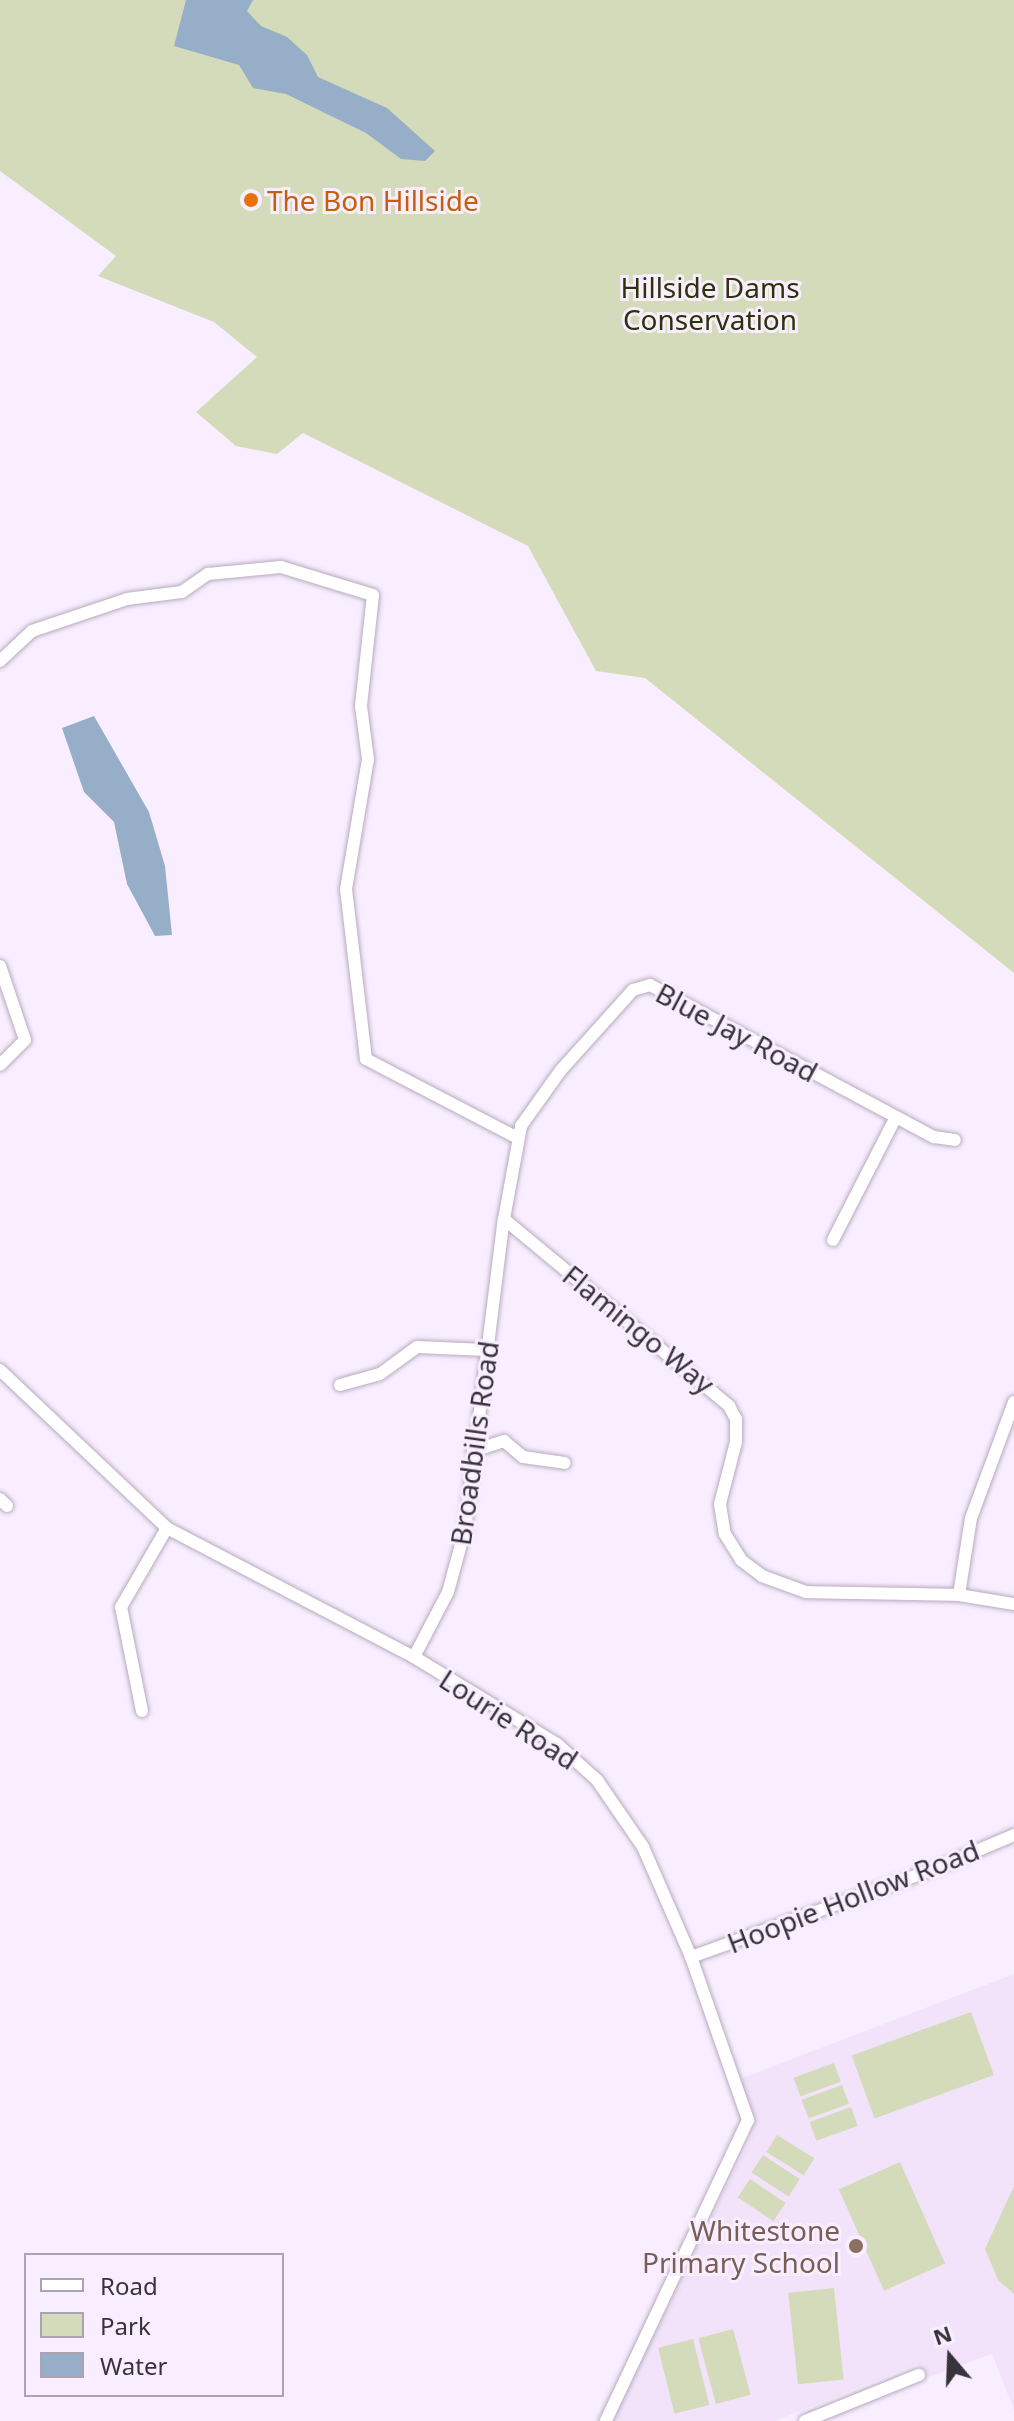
<!DOCTYPE html>
<style>
body{margin:0}
#map{position:relative;width:1014px;height:2421px;overflow:hidden;background:#f8eeff;font-family:"Noto Sans",sans-serif}
div>[style]{position:absolute}
.built>*{inset:0;background:#f2e3fb}
.green>*{inset:0;background:#d4dbba;transform-origin:0 0}
.water>*{inset:0;background:#96aec8}
.roads{filter:drop-shadow(0 0 2px #b6acbc) drop-shadow(0 0 2px #b6acbc)}
.minor>*{height:12px;margin:-6px;padding:0 6px;transform-origin:6px;border-radius:6px;background:#fff}
.dots>*{width:22px;height:22px;translate:-50% -50%;box-sizing:border-box;border:4px solid #f8eeff;border-radius:50%}
span{translate:-50% -50%;white-space:nowrap;text-align:center;line-height:1.15;-webkit-text-stroke:6px #f8eeff;paint-order:stroke}
.food-label{font-size:28px;color:#c56008}
.left{translate:0 -50%;text-align:left}
.park-label{font-size:28px;color:#2d3208}
.street-label{font-size:28px;color:#37333a}
.education-label{font-size:28px;color:#785e54}
.right{translate:-100% -50%;text-align:right}
.legend{position:absolute;left:24px;top:2253px;width:260px;height:144px;box-sizing:border-box;background:#f8eeff;border:2px solid #aba3b0;margin:0;padding:10px 14px;list-style:none;font-size:24px;color:#37333a}
.legend li{display:flex;align-items:center;gap:16px;height:40px}
.legend b{width:40px;border:2px solid #aba3b0}
.north{position:absolute;left:910px;top:2317px;width:80px;height:80px;-webkit-text-stroke:6px #f8eeff;paint-order:stroke;rotate:341deg;font-size:22px;font-weight:700;line-height:32px;text-align:center;color:#37333a}
.north::after{content:'';display:block;margin:auto;width:28px;height:36px;background:#37333a;clip-path:polygon(50% 0,100% 100%,50% 72%,0 100%)}
</style>
<div id="map">
<div class="built">
<div style="clip-path:polygon(1014px 1974px,1014px 2410px,992px 2354px,923px 2379px,917px 2364px,775px 2421px,613px 2421px,750px 2138px,752px 2112px,740px 2079px)"></div>
</div>
<div class="green">
<div style="clip-path:polygon(0 0,1014px 0,1014px 973px,645px 678px,596px 671px,528px 546px,303px 433px,277px 454px,236px 446px,196px 412px,257px 357px,214px 322px,98px 276px,116px 256px,0 171px)"></div>
<div style="left:971px;top:2012px;width:67px;height:127px;rotate:70deg"></div>
<div style="left:834px;top:2063px;width:20px;height:43px;rotate:70deg"></div>
<div style="left:842px;top:2085px;width:20px;height:43px;rotate:70deg"></div>
<div style="left:851px;top:2107px;width:20px;height:44px;rotate:70deg"></div>
<div style="left:777px;top:2135px;width:44px;height:20px;rotate:32deg"></div>
<div style="left:763px;top:2155px;width:44px;height:21px;rotate:33deg"></div>
<div style="left:900px;top:2162px;width:111px;height:67px;rotate:66deg"></div>
<div style="left:750px;top:2179px;width:43px;height:22px;rotate:34deg"></div>
<div style="clip-path:polygon(1014px 2186px,1014px 2294px,998px 2280px,985px 2249px)"></div>
<div style="left:834px;top:2288px;width:92px;height:46px;rotate:84deg"></div>
<div style="left:733px;top:2329px;width:68px;height:36px;rotate:75deg"></div>
<div style="left:693px;top:2339px;width:68px;height:36px;rotate:76deg"></div>
</div>
<div class="water">
<div style="clip-path:polygon(186px 0,253px 0,247px 11px,261px 26px,287px 37px,307px 55px,318px 77px,387px 108px,435px 151px,425px 161px,401px 159px,366px 133px,286px 94px,253px 88px,239px 65px,174px 46px)"></div>
<div style="clip-path:polygon(94px 716px,149px 812px,165px 866px,172px 935px,155px 936px,127px 884px,114px 822px,84px 792px,62px 728px)"></div>
</div>
<div class="roads">
<div class="minor">
<div style="left:0;top:661px;width:44px;rotate:-43.2deg"></div>
<div style="left:32px;top:631px;width:100px;rotate:-18.6deg"></div>
<div style="left:127px;top:599px;width:55px;rotate:-7.3deg"></div>
<div style="left:182px;top:592px;width:32px;rotate:-35deg"></div>
<div style="left:208px;top:574px;width:73px;rotate:-5.5deg"></div>
<div style="left:281px;top:567px;width:96px;rotate:16.9deg"></div>
<div style="left:373px;top:595px;width:112px;rotate:96.2deg"></div>
<div style="left:361px;top:706px;width:53px;rotate:82.5deg"></div>
<div style="left:368px;top:759px;width:132px;rotate:99.6deg"></div>
<div style="left:346px;top:889px;width:171px;rotate:83.3deg"></div>
<div style="left:366px;top:1059px;width:171px;rotate:27.5deg"></div>
<div style="left:0;top:966px;width:78px;rotate:71.3deg"></div>
<div style="left:25px;top:1040px;width:35px;rotate:135deg"></div>
<div style="left:504px;top:1219px;width:293px;rotate:39.7deg"></div>
<div style="left:729px;top:1406px;width:15px;rotate:62deg"></div>
<div style="left:736px;top:1419px;width:23px;rotate:90deg"></div>
<div style="left:736px;top:1442px;width:64px;rotate:104.5deg"></div>
<div style="left:720px;top:1504px;width:30px;rotate:81deg"></div>
<div style="left:725px;top:1534px;width:31px;rotate:58deg"></div>
<div style="left:741px;top:1560px;width:26px;rotate:37deg"></div>
<div style="left:762px;top:1576px;width:47px;rotate:20deg"></div>
<div style="left:806px;top:1592px;width:153px;rotate:1.1deg"></div>
<div style="left:833px;top:1240px;width:138px;rotate:-62.9deg"></div>
<div style="left:0;top:1370px;width:230px;rotate:43.4deg"></div>
<div style="left:167px;top:1528px;width:279px;rotate:27.6deg"></div>
<div style="left:414px;top:1657px;width:167px;rotate:31.3deg"></div>
<div style="left:557px;top:1744px;width:54px;rotate:42deg"></div>
<div style="left:597px;top:1780px;width:81px;rotate:55.5deg"></div>
<div style="left:643px;top:1847px;width:120px;rotate:66.4deg"></div>
<div style="left:691px;top:1957px;width:173px;rotate:70.7deg"></div>
<div style="left:748px;top:2120px;width:333px;rotate:115.3deg"></div>
<div style="left:340px;top:1385px;width:41px;rotate:-15.4deg"></div>
<div style="left:380px;top:1374px;width:46px;rotate:-36.1deg"></div>
<div style="left:417px;top:1347px;width:69px;rotate:2.5deg"></div>
<div style="left:1014px;top:1402px;width:124px;rotate:110.3deg"></div>
<div style="left:971px;top:1518px;width:78px;rotate:98.9deg"></div>
<div style="left:959px;top:1595px;width:56px;rotate:9.3deg"></div>
<div style="left:473px;top:1451px;width:33px;rotate:-18deg"></div>
<div style="left:504px;top:1441px;width:25px;rotate:40deg"></div>
<div style="left:523px;top:1457px;width:42px;rotate:8.1deg"></div>
<div style="left:0;top:1499px;width:10px;rotate:45deg"></div>
<div style="left:414px;top:1657px;width:73px;rotate:-62.4deg"></div>
<div style="left:448px;top:1592px;width:64px;rotate:-74.7deg"></div>
<div style="left:465px;top:1530px;width:313px;rotate:-82.9deg"></div>
<div style="left:504px;top:1219px;width:95px;rotate:-79.6deg"></div>
<div style="left:521px;top:1126px;width:69px;rotate:-54.5deg"></div>
<div style="left:561px;top:1070px;width:108px;rotate:-48deg"></div>
<div style="left:633px;top:990px;width:18px;rotate:-16deg"></div>
<div style="left:650px;top:985px;width:322px;rotate:28.2deg"></div>
<div style="left:934px;top:1137px;width:21px;rotate:8deg"></div>
<div style="left:142px;top:1711px;width:106px;rotate:-101.4deg"></div>
<div style="left:121px;top:1607px;width:91px;rotate:-59.8deg"></div>
<div style="left:691px;top:1957px;width:264px;rotate:-19.9deg"></div>
<div style="left:939px;top:1867px;width:82px;rotate:-23.1deg"></div>
<div style="left:805px;top:2421px;width:123px;rotate:-22deg"></div>
</div>
</div>
<div class="dots">
<div style="left:251px;top:200px;background:#e8710a"></div>
<div style="left:856px;top:2246px;background:#8d6e63"></div>
</div>
<div class="food-label">
<span class="left" style="left:267px;top:200px">The Bon Hillside</span>
</div>
<div class="park-label">
<span style="left:710px;top:303px">Hillside Dams<br>Conservation</span>
</div>
<div class="street-label">
<span style="left:737px;top:1032px;rotate:28deg">Blue Jay Road</span>
<span style="left:639px;top:1329px;rotate:39deg">Flamingo Way</span>
<span style="left:474px;top:1443px;rotate:-82deg">Broadbills Road</span>
<span style="left:509px;top:1719px;rotate:33deg">Lourie Road</span>
<span style="left:853px;top:1896px;rotate:-21deg">Hoopie Hollow Road</span>
</div>
<div class="education-label">
<span class="right" style="left:840px;top:2246px">Whitestone<br>Primary School</span>
</div>
<ul class="legend">
<li><b style="height:10px;background:#fff"></b>Road</li>
<li><b style="height:22px;background:#d4dbba"></b>Park</li>
<li><b style="height:22px;background:#96aec8"></b>Water</li>
</ul>
<div class="north">N</div>
</div>
